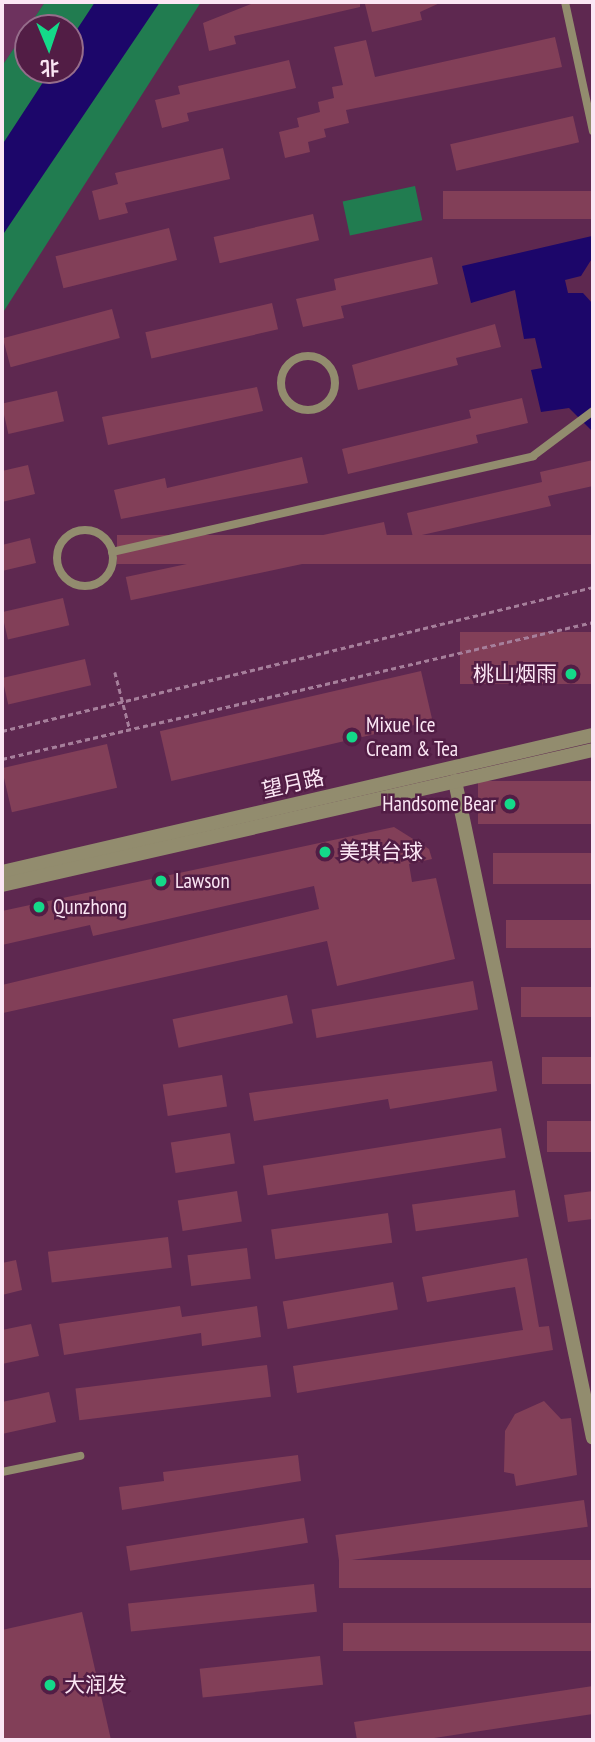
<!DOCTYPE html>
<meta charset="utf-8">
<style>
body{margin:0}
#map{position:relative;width:595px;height:1742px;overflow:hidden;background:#5e2850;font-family:"PT Sans Narrow","Noto Sans SC",sans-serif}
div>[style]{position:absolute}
.built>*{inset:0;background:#6d325e}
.green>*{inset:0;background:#217c50;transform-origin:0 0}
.water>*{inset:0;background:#1c066a}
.building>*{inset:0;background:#823f58;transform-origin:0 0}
.path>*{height:2.5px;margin-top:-1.25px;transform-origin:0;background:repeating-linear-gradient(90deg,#a67f9b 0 5px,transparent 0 8.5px)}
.service>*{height:8px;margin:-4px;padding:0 4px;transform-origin:4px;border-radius:4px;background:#928c6e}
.service>.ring{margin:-4px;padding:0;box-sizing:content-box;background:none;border:8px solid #928c6e;border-radius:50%}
.minor>*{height:14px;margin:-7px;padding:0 7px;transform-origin:7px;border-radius:7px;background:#928c6e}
.tertiary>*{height:14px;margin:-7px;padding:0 7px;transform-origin:7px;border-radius:7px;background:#928c6e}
.dots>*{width:19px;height:19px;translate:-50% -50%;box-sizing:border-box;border:4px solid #521d45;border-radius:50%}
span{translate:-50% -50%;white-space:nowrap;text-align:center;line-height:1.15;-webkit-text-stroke:5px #521d45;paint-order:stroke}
.poi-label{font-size:21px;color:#fbe6f4}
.right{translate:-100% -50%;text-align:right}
.left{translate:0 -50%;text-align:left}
.street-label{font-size:21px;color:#fbe6f4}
.frame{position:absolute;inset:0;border:4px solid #fbe6f4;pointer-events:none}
.north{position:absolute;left:14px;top:14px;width:70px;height:70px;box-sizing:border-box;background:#521d45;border:2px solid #966d8b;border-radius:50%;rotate:178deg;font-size:19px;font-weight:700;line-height:28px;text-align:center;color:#fbe6f4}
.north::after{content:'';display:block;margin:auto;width:24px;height:32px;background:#14d989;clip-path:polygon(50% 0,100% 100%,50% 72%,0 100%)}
</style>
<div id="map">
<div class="built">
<div style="clip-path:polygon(2px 2px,45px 2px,2px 66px)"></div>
</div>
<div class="green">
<div style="clip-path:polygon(evenodd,45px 2px,201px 2px,2px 314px,2px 66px,45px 2px,28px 28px,70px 28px,70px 70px,28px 70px,28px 28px)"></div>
<div style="left:415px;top:186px;width:35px;height:74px;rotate:78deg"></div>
</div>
<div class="water">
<div style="clip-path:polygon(95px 2px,160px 2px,2px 236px,2px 145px,51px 70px,70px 70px,70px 40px)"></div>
<div style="clip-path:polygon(592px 236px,593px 257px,581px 276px,565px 280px,568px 293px,583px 293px,593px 304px,593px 432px,569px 408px,541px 412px,531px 370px,542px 368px,535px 338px,524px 339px,515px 290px,471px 303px,462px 266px)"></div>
</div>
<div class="building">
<div style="clip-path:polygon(256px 2px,360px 2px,360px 7px,234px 36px,236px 44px,209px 51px,203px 23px)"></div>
<div style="clip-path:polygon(442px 2px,420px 12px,422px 20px,372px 32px,365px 4px)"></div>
<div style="clip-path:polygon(555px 37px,562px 67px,346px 110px,349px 123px,324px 129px,326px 137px,308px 142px,310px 152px,285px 158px,279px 132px,299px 127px,297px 118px,320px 112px,318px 102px,334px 98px,332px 87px,343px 85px,334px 47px,366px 40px,375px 77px)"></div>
<div style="clip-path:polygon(289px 60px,296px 88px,187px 113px,189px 121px,162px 128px,155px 100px,180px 94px,178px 86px)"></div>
<div style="left:573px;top:116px;width:27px;height:126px;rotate:77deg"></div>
<div style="clip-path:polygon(223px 148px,230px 179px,125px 203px,128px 213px,99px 220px,92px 191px,118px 184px,115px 173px)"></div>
<div style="left:593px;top:191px;width:28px;height:150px;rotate:90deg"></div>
<div style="left:313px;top:214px;width:27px;height:102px;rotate:77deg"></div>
<div style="left:169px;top:228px;width:33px;height:117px;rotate:76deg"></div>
<div style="clip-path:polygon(432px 257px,438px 284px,341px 306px,344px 318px,303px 327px,296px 299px,336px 290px,334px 279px)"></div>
<div style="left:272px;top:303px;width:27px;height:130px;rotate:77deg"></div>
<div style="left:112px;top:309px;width:30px;height:113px;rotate:75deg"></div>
<div style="clip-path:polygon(495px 324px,501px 347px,456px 358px,458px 365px,358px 390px,352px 365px)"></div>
<div style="clip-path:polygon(257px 387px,263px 411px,108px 445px,102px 417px)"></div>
<div style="left:57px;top:391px;width:31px;height:57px;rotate:77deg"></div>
<div style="clip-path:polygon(522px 398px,528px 423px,476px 435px,478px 443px,348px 474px,342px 449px,471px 418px,469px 410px)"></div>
<div style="clip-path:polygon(302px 457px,308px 483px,121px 519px,114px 490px,165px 478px,167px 488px)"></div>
<div style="clip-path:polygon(593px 460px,593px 486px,548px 496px,551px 506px,413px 537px,407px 513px,542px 482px,540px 472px)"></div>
<div style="clip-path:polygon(28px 465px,35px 494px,2px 502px,2px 471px)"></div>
<div style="left:384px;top:522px;width:24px;height:264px;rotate:78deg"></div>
<div style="left:593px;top:535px;width:29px;height:476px;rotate:90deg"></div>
<div style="clip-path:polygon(30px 538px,36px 563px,2px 571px,2px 545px)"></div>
<div style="left:63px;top:598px;width:28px;height:63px;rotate:77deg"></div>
<div style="left:593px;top:632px;width:52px;height:133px;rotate:90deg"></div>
<div style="left:85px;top:659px;width:27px;height:85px;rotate:77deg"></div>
<div style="left:421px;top:671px;width:51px;height:268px;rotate:77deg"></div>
<div style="left:107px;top:744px;width:45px;height:108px;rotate:77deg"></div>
<div style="left:593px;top:781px;width:43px;height:115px;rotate:90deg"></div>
<div style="clip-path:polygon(394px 827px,429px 849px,432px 859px,409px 864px,412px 882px,436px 878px,455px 959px,337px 986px,327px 941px,3px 1013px,2px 985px,319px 909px,314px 886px,93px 936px,90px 925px,2px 945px,2px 911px)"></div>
<div style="left:593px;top:853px;width:31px;height:100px;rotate:90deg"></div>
<div style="left:593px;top:920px;width:28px;height:87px;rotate:90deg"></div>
<div style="left:473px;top:981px;width:29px;height:164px;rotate:80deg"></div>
<div style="left:593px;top:987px;width:30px;height:72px;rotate:90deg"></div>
<div style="left:287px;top:995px;width:29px;height:117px;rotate:78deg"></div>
<div style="left:593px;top:1057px;width:27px;height:51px;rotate:90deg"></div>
<div style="clip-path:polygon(492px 1061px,497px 1091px,390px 1109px,388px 1099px,254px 1121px,249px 1093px)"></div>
<div style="left:222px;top:1075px;width:32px;height:60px;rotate:81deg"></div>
<div style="left:593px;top:1121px;width:31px;height:46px;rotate:90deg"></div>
<div style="left:501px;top:1128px;width:30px;height:241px;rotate:81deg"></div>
<div style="left:230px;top:1133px;width:31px;height:60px;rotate:81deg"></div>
<div style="left:515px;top:1190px;width:27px;height:104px;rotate:82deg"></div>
<div style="left:237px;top:1191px;width:31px;height:60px;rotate:81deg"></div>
<div style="clip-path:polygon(593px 1191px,593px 1219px,568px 1222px,564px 1195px)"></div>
<div style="left:388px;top:1213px;width:30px;height:118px;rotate:82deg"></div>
<div style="left:168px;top:1237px;width:31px;height:121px;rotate:83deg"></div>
<div style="left:247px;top:1248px;width:31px;height:60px;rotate:83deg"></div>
<div style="clip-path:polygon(527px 1258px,539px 1327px,549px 1326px,553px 1350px,297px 1393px,293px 1366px,523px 1330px,515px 1287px,427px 1302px,422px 1277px)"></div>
<div style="clip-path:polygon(16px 1260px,22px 1290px,2px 1295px,2px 1263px)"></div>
<div style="left:393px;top:1282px;width:28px;height:112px;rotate:80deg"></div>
<div style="clip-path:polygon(180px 1306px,182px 1317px,257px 1306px,261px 1337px,202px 1346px,201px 1333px,64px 1355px,59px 1324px)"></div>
<div style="clip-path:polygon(31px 1324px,39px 1356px,2px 1364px,2px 1330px)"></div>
<div style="left:267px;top:1365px;width:32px;height:193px;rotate:83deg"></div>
<div style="clip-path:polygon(49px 1392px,56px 1422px,2px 1434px,2px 1402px)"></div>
<div style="clip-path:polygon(544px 1401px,561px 1419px,571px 1418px,577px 1475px,516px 1486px,514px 1474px,504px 1472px,505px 1431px,515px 1414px)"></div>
<div style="clip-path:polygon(298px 1455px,301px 1481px,122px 1510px,119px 1487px,164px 1481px,163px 1472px)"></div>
<div style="left:584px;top:1500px;width:27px;height:251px;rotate:82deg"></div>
<div style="left:304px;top:1518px;width:25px;height:180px;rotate:81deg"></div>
<div style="left:593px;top:1560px;width:28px;height:254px;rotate:90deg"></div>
<div style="left:314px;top:1584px;width:28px;height:187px;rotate:84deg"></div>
<div style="clip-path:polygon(82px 1612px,111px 1740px,2px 1740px,2px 1630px)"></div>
<div style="left:593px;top:1623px;width:28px;height:250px;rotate:90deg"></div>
<div style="left:320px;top:1656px;width:29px;height:121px;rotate:84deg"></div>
<div style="clip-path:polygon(593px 1686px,593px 1714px,421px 1740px,357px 1740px,354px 1722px)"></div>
</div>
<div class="path">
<div style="left:115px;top:672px;width:60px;rotate:75.5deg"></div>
<div style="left:2px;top:731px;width:608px;rotate:-13.69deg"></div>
<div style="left:2px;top:759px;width:607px;rotate:-13.05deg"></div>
</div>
<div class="service">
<div style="left:565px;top:2px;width:132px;rotate:77.8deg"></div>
<div class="ring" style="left:281px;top:356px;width:46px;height:46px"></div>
<div class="ring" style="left:57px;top:530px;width:48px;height:48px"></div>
<div style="left:112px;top:552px;width:432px;rotate:-12.8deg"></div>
<div style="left:533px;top:456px;width:75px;rotate:-36.9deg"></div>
<div style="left:2px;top:1472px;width:80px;rotate:-11.6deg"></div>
</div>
<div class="minor">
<div style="left:455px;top:781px;width:671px;rotate:78.14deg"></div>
</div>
<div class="tertiary">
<div style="left:2px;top:872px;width:607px;rotate:-13.05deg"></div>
<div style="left:2px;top:885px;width:606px;rotate:-12.87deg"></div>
</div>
<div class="dots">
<div style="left:571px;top:674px;background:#14d989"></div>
<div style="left:352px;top:737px;background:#14d989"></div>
<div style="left:510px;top:804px;background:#14d989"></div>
<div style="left:325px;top:852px;background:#14d989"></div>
<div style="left:161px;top:881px;background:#14d989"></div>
<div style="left:39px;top:907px;background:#14d989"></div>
<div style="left:50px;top:1685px;background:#14d989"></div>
</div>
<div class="poi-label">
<span class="right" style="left:557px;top:674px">桃山烟雨</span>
<span class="left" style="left:366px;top:737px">Mixue Ice<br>Cream &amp; Tea</span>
<span class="right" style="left:496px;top:804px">Handsome Bear</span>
<span class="left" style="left:339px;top:852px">美琪台球</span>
<span class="left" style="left:175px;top:881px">Lawson</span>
<span class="left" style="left:53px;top:907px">Qunzhong</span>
<span class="left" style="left:64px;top:1685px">大润发</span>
</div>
<div class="street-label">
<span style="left:293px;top:784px;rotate:-13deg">望月路</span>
</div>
<div class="frame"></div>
<div class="north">北</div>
</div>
